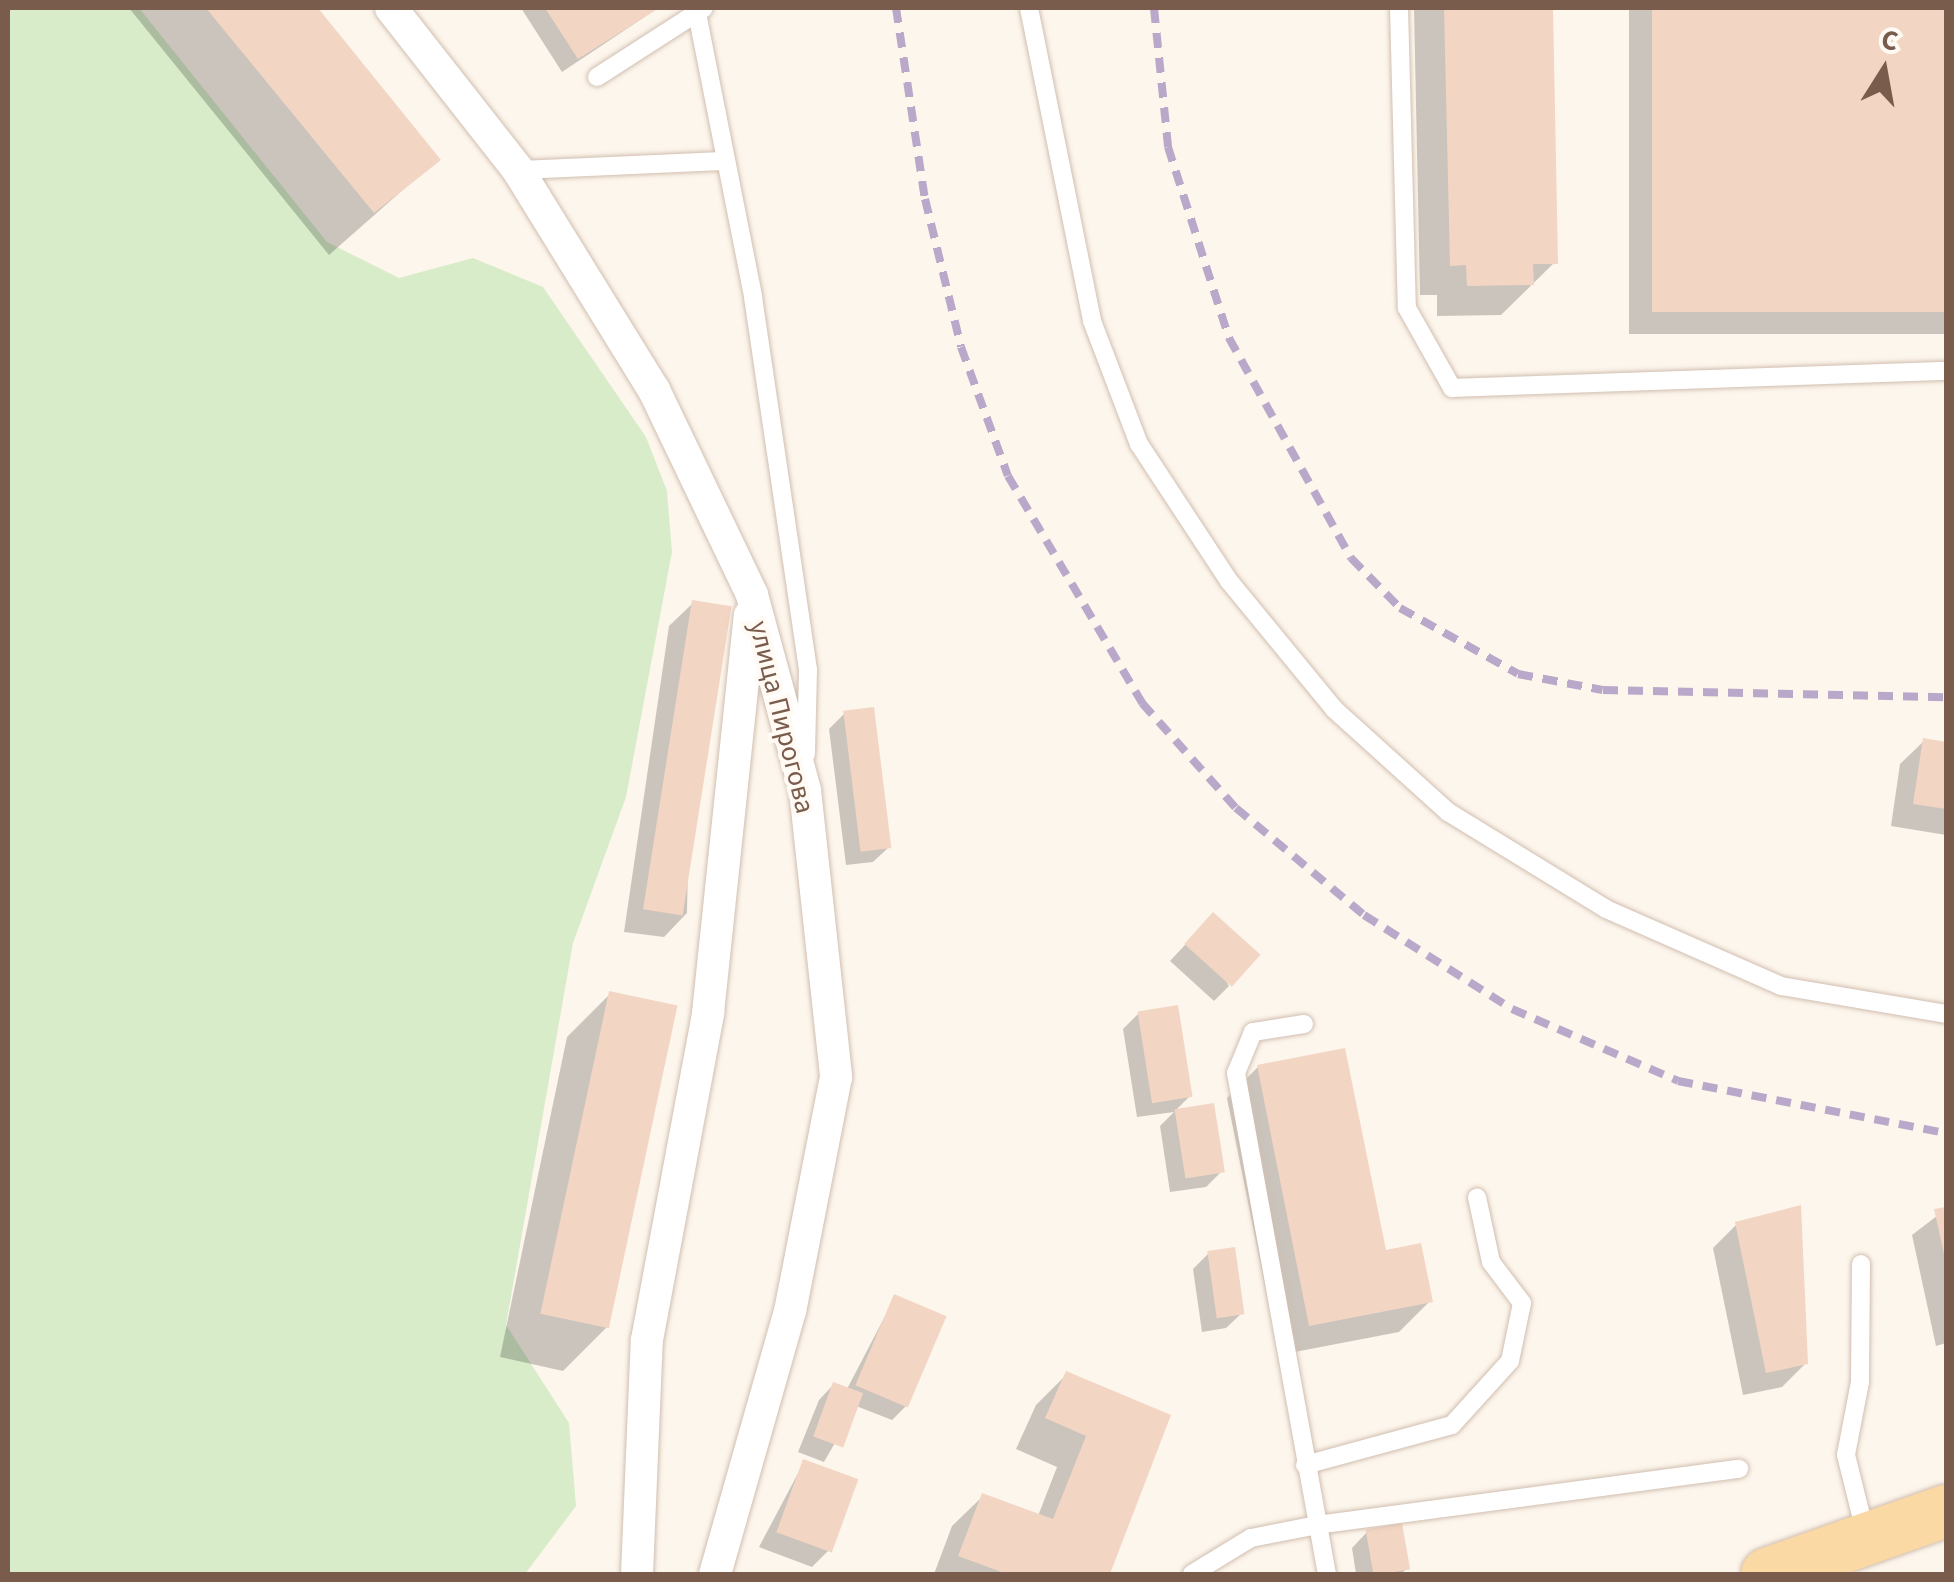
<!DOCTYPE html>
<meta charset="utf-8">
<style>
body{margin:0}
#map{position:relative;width:1954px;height:1582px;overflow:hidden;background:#fdf6ec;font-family:"Source Sans 3",sans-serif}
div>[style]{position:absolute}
.green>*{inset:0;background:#d8ecc9}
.shadow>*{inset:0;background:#0003;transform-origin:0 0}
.building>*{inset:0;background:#f3d5c3;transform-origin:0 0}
.roads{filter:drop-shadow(0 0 2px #d1beb0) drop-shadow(0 0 2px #d1beb0)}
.service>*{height:18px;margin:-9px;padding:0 9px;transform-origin:9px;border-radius:9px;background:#fff}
.minor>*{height:32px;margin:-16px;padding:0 16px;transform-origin:16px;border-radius:16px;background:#fff}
.primary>*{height:52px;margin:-26px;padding:0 26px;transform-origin:26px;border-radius:26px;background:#fbd9a5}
.rail>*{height:8px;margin-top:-4px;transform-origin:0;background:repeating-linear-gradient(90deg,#b9a8c9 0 15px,transparent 0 25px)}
span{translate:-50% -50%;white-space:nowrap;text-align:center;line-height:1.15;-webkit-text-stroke:8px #fffaf3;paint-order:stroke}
.street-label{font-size:28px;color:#7a5c4d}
.frame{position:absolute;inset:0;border:10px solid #7a5c4d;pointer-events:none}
.north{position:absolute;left:1834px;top:20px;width:100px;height:100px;-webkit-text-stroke:8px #fffaf3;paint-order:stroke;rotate:11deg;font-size:28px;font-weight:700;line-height:40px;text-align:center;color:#7a5c4d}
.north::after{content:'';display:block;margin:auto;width:35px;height:45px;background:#7a5c4d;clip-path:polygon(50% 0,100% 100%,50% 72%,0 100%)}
</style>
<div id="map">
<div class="green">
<div style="clip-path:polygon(8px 8px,139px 8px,327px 242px,399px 278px,473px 258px,543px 287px,646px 437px,667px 491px,672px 552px,626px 797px,573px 943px,506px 1325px,569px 1423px,576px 1506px,525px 1574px,8px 1574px)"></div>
</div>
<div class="shadow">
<div style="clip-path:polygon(129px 8px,315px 8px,438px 159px,329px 255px)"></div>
<div style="clip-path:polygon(521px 8px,658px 8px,562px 72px)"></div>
<div style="clip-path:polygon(1414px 8px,1550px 8px,1555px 262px,1501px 315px,1437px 316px,1437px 295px,1420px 295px)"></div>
<div style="left:1629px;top:8px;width:317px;height:326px"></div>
<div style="clip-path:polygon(693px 603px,687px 913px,664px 937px,624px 932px,669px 626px)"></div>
<div style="clip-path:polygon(845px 713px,889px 847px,873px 862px,846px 865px,829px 729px)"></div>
<div style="clip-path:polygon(1924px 741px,1946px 744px,1946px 835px,1891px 826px,1900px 764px)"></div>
<div style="clip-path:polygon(1198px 931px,1229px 986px,1214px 1001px,1170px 961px)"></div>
<div style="clip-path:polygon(610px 994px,606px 1328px,563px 1371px,500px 1357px,567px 1037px)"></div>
<div style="clip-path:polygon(1139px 1013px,1190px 1096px,1175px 1111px,1222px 1171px,1206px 1187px,1170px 1192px,1160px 1126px,1174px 1112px,1137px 1117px,1123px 1029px)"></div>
<div style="clip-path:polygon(1258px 1067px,1384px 1253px,1430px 1301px,1399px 1332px,1279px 1355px,1227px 1098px)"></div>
<div style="clip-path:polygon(1946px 1209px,1946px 1343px,1936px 1346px,1912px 1235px)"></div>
<div style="clip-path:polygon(1737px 1224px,1805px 1364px,1782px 1387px,1743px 1395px,1713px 1248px)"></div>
<div style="clip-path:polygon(1208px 1254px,1242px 1313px,1226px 1328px,1202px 1332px,1193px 1269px)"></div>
<div style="clip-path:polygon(895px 1297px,907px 1405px,892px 1420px,856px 1406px,824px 1462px,798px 1452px,819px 1400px,834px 1384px,847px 1389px)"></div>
<div style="clip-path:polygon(1067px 1374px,1168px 1416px,1107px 1574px,934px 1574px,952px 1526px,983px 1496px,1038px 1516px,1057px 1467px,1016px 1449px,1036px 1405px)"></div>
<div style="clip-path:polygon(804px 1462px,828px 1551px,812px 1567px,759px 1547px)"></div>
<div style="clip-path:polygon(1367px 1532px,1407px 1568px,1401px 1574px,1356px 1574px,1352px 1548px)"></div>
</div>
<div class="building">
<div style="clip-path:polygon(206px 8px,318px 8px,441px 160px,374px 213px)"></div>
<div style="clip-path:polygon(545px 8px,659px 8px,578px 59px)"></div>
<div style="clip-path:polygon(1444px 8px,1553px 8px,1558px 264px,1533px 264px,1534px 285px,1467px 286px,1466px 265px,1450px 266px)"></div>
<div style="left:1652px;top:8px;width:294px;height:304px"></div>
<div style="left:692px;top:600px;width:40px;height:313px;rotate:9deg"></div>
<div style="left:874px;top:707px;width:142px;height:31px;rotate:83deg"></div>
<div style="clip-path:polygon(1923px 738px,1946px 742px,1946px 809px,1913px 804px)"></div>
<div style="left:1213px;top:912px;width:64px;height:43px;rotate:42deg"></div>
<div style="left:609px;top:991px;width:70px;height:330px;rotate:12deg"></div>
<div style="left:1178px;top:1005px;width:93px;height:41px;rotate:81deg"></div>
<div style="clip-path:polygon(1345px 1048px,1386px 1250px,1421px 1243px,1433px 1302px,1309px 1326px,1257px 1065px)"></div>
<div style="left:1214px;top:1103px;width:70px;height:40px;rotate:81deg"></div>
<div style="clip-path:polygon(1801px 1205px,1808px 1364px,1766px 1373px,1735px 1222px)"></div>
<div style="clip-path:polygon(1946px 1207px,1946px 1258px,1945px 1258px,1934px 1209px)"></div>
<div style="left:1235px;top:1247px;width:68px;height:28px;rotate:82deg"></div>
<div style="left:894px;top:1294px;width:57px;height:99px;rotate:23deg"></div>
<div style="clip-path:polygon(1066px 1371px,1171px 1415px,1110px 1574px,1007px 1574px,958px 1556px,982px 1493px,1053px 1519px,1086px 1436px,1045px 1418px)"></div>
<div style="left:833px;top:1382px;width:32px;height:58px;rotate:20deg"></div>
<div style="left:803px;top:1459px;width:59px;height:78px;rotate:20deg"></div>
<div style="left:1402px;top:1523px;width:47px;height:37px;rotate:80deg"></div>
</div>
<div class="roads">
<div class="service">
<div style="left:696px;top:8px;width:295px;rotate:78.8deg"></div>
<div style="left:753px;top:297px;width:377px;rotate:81.6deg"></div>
<div style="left:808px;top:670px;width:84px;rotate:91.4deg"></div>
<div style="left:1029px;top:8px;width:319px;rotate:78.6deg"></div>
<div style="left:1092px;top:321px;width:132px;rotate:69.1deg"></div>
<div style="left:1139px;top:444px;width:164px;rotate:56.7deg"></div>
<div style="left:1229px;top:581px;width:166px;rotate:50.6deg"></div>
<div style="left:1334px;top:709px;width:154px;rotate:42.1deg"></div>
<div style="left:1448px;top:812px;width:185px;rotate:31.5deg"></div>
<div style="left:1606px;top:909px;width:191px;rotate:23.7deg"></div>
<div style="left:1781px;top:986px;width:167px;rotate:9.6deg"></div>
<div style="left:1399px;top:8px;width:300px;rotate:88.5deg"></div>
<div style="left:1407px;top:308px;width:92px;rotate:60.6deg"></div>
<div style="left:1452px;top:388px;width:494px;rotate:-2deg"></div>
<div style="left:597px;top:77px;width:127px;rotate:-32.8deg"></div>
<div style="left:518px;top:170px;width:207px;rotate:-2.5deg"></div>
<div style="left:1304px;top:1024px;width:52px;rotate:171.1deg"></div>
<div style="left:1253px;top:1032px;width:44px;rotate:112.5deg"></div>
<div style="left:1236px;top:1073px;width:509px;rotate:79.71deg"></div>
<div style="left:1861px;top:1264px;width:118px;rotate:90.5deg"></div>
<div style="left:1860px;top:1382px;width:74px;rotate:100.9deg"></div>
<div style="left:1846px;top:1455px;width:82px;rotate:76deg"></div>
<div style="left:1305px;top:1465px;width:152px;rotate:-15.2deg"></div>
<div style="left:1452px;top:1425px;width:86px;rotate:-47.8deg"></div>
<div style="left:1510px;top:1361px;width:59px;rotate:-78.3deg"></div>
<div style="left:1522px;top:1303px;width:51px;rotate:-127.1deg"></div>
<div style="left:1491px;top:1262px;width:66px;rotate:-102.2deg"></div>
<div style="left:1192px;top:1574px;width:69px;rotate:-31.4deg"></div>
<div style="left:1251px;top:1538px;width:67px;rotate:-11.1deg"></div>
<div style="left:1317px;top:1525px;width:426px;rotate:-7.6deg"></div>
</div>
<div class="minor">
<div style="left:391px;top:8px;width:206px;rotate:51.9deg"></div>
<div style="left:518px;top:170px;width:259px;rotate:58.3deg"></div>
<div style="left:654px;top:390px;width:227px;rotate:64.4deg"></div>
<div style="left:752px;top:595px;width:202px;rotate:74.8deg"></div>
<div style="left:805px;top:790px;width:289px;rotate:83.8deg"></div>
<div style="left:836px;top:1077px;width:238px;rotate:101.1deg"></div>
<div style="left:790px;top:1311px;width:273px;rotate:105.9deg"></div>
<div style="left:637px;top:1574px;width:234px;rotate:-87.6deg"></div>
<div style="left:647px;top:1340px;width:333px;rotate:-79.4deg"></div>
<div style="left:708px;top:1013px;width:400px;rotate:-84deg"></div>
</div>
<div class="primary">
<div style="left:1767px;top:1574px;width:190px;rotate:-19.4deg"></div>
</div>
</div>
<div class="rail">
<div style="left:896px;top:8px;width:193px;rotate:81.4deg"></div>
<div style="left:925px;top:199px;width:152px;rotate:76.3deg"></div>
<div style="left:961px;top:347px;width:137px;rotate:70deg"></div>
<div style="left:1008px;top:476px;width:264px;rotate:59.4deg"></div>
<div style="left:1142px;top:703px;width:141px;rotate:48.2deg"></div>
<div style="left:1236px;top:808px;width:167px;rotate:39.9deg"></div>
<div style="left:1364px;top:915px;width:175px;rotate:32.4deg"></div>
<div style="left:1512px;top:1009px;width:181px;rotate:23.4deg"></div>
<div style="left:1678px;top:1081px;width:273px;rotate:11deg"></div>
<div style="left:1154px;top:8px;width:140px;rotate:84.2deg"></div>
<div style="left:1168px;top:147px;width:201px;rotate:72.3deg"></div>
<div style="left:1229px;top:338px;width:252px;rotate:61deg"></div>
<div style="left:1351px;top:558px;width:70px;rotate:45.6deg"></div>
<div style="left:1400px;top:608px;width:135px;rotate:29.2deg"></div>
<div style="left:1518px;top:674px;width:86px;rotate:10.7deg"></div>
<div style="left:1603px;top:690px;width:343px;rotate:1.2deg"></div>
</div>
<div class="street-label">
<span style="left:782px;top:717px;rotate:76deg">улица Пирогова</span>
</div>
<div class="frame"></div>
<div class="north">С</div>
</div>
